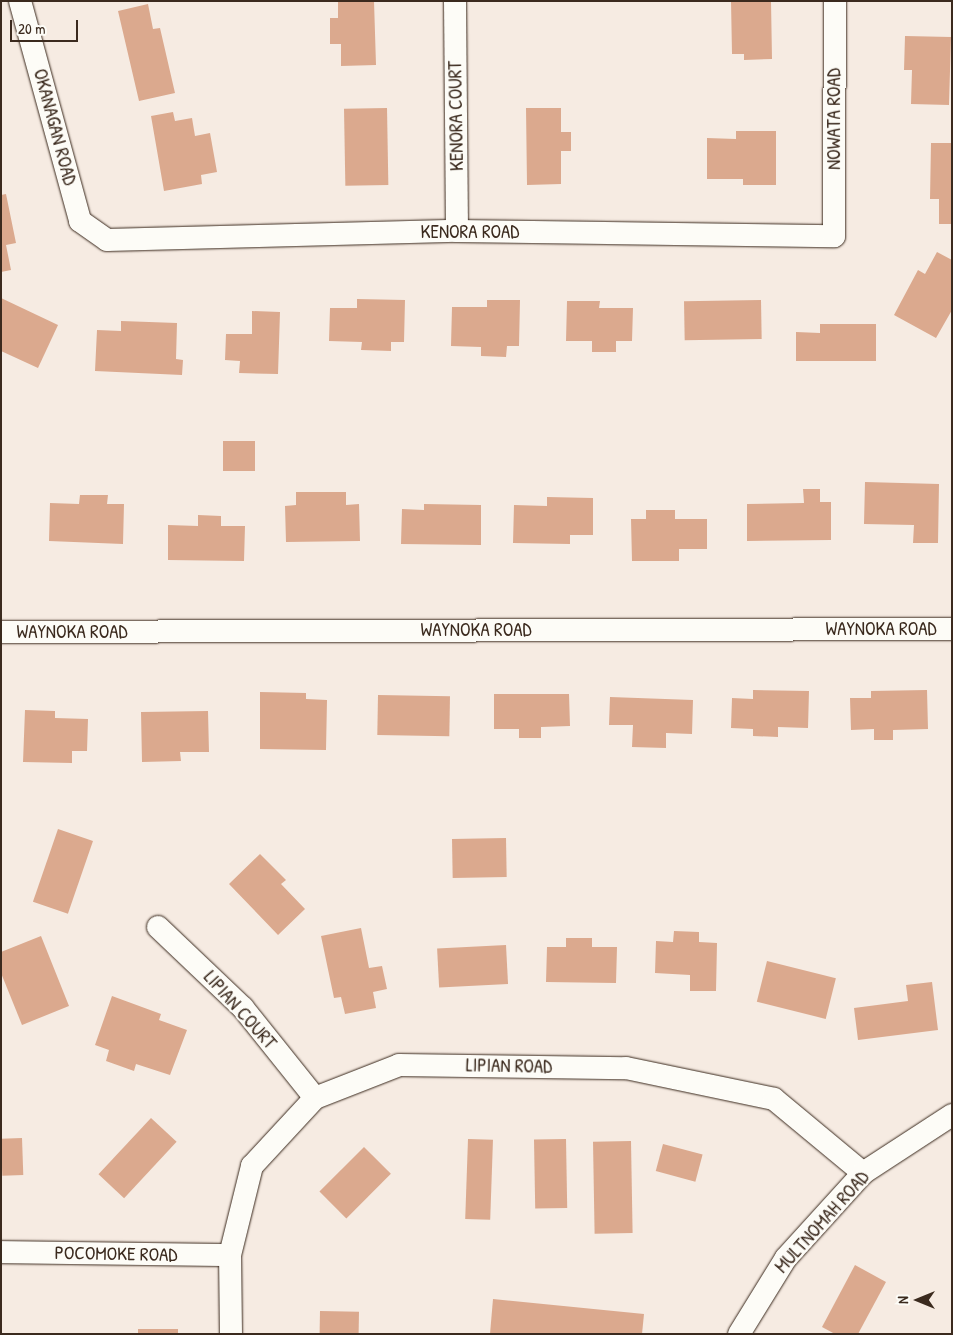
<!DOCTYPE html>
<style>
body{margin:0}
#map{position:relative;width:953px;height:1335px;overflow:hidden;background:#f6ebe2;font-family:"Patrick Hand",sans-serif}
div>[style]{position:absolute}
.building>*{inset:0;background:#dba98e;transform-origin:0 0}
.roads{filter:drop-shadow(0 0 1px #3b2a1e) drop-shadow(0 0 1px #3b2a1e)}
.minor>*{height:22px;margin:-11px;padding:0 11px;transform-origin:11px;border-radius:11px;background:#fdfcf7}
span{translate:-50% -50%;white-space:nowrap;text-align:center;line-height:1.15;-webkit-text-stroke:4.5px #fdfcf7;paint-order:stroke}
.street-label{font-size:19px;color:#3b2a1e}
.frame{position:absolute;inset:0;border:2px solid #3b2a1e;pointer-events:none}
.north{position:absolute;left:893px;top:1275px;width:50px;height:50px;-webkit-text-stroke:4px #fdfcf7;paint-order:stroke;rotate:270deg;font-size:14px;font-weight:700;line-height:20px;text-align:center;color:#3b2a1e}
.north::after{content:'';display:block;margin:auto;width:18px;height:22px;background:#3b2a1e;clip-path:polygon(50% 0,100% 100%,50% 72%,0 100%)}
.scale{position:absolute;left:10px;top:20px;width:68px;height:22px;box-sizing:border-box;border:2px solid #3b2a1e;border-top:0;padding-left:6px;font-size:15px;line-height:18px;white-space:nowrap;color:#3b2a1e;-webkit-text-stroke:4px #fdfcf7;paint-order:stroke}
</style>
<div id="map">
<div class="building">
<div style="clip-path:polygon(338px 1px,374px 1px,376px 65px,341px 66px,341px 44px,330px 44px,330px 18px,338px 18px)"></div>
<div style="clip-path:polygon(731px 1px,771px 1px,772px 59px,744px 60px,744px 54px,732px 54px)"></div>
<div style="clip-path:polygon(148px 4px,153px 29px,160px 28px,175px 93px,139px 101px,118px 11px)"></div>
<div style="clip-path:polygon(905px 36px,951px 37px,949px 105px,911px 104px,912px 70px,904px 70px)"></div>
<div style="left:387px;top:108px;width:77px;height:43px;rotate:89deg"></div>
<div style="clip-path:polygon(526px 108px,561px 108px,561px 132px,571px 132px,571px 151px,561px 151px,561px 184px,527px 185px)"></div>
<div style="clip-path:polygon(173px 112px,175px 121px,192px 118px,195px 136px,210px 133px,217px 172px,201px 175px,202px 184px,164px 191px,151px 116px)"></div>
<div style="clip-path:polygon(736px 131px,776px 131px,776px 185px,743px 185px,743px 179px,707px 179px,707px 138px,736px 139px)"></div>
<div style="clip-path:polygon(931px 143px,952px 143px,952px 224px,939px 224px,939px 199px,930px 199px)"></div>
<div style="clip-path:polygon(6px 194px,16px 243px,6px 245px,11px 270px,1px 272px,1px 195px)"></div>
<div style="clip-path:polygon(937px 252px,952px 260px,952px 310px,936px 338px,894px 315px,918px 270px,925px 274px)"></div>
<div style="clip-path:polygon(1px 298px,58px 325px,38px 368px,1px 351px)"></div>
<div style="clip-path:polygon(357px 299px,405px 300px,404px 342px,391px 342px,391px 351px,361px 350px,362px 342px,329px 341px,330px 308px,357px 308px)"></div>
<div style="clip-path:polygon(487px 300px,520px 300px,519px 346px,507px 346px,506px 357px,481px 356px,481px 347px,451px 346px,452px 307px,487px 307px)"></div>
<div style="left:761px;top:300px;width:39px;height:77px;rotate:89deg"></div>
<div style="clip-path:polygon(567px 301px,600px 301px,599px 308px,633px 308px,632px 341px,616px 341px,616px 352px,592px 352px,592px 341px,566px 341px)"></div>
<div style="clip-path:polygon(252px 311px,280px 312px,278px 374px,239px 373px,240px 361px,225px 360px,226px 334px,252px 334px)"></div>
<div style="clip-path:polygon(121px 321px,177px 323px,176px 359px,183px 360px,182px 375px,95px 371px,97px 330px,121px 331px)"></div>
<div style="clip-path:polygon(820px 324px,876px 324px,876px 361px,796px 361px,796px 332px,820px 333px)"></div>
<div style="left:223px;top:441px;width:32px;height:30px"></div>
<div style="clip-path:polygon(865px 482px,939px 484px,938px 543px,913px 543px,914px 525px,864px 524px)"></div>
<div style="clip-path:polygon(803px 489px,820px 489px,820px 502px,831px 502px,831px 540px,747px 541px,747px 504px,804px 503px)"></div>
<div style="clip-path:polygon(296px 492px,346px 492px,346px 505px,359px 504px,360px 541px,286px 542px,285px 506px,296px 505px)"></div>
<div style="clip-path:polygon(80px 495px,108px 495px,107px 504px,124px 504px,123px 544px,49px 541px,50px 503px,79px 504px)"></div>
<div style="clip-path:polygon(547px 497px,593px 498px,593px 535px,570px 535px,570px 544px,513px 543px,514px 505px,547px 506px)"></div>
<div style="clip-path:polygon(424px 504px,481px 505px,481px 545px,401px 544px,402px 509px,424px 510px)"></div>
<div style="clip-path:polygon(646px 510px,675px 510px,675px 519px,707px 519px,707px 549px,679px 549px,679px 561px,632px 561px,631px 519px,646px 519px)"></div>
<div style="clip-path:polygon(198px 515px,221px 516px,221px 526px,245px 526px,244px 561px,168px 560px,168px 525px,198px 526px)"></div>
<div style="clip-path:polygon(753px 690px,809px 691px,808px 728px,778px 727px,778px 737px,753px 736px,753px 729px,731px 728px,732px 698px,753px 699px)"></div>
<div style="clip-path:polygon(927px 690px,928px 729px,893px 730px,893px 740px,874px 740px,874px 729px,851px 730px,850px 698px,871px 698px,871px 691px)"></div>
<div style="clip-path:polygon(260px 692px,306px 693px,306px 699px,327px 700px,326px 750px,260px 749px)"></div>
<div style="clip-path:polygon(494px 694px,569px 694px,570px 726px,541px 727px,541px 738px,519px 738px,519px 729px,494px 729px)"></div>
<div style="left:378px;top:695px;width:72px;height:40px;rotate:1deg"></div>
<div style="clip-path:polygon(610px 697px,693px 700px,692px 734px,666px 733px,666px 748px,632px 747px,633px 725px,609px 725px)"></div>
<div style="clip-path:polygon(25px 710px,55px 711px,55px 718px,88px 719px,87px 751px,72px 751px,72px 763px,23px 762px)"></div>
<div style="clip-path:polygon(208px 711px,209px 752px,180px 752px,181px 761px,142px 762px,141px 712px)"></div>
<div style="left:58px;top:829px;width:37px;height:77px;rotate:19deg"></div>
<div style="left:506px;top:838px;width:39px;height:54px;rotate:89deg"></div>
<div style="clip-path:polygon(260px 854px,286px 880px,281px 884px,305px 909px,278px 935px,229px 884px)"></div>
<div style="clip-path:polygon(361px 928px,369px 968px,382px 966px,387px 989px,373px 992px,376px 1008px,345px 1014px,341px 997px,334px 998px,321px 936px)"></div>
<div style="clip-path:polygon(674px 931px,699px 932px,699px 942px,717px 943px,716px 991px,690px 991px,690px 975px,655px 973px,656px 941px,673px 942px)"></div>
<div style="clip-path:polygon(41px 936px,69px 1006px,22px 1025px,1px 973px,1px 952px)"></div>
<div style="clip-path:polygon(566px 938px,592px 938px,592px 947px,617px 947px,616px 983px,546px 982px,547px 947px,566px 947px)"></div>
<div style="left:506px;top:945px;width:39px;height:69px;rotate:87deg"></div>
<div style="left:767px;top:961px;width:71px;height:42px;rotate:14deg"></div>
<div style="clip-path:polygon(932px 982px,938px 1030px,858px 1040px,854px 1008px,908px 1001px,906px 985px)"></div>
<div style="clip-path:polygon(112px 996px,161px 1014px,159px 1020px,187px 1030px,170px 1075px,136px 1064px,134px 1071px,106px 1061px,109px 1050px,95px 1045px)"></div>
<div style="left:151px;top:1118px;width:35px;height:77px;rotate:43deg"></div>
<div style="left:22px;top:1138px;width:37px;height:21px;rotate:88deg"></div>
<div style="left:468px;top:1139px;width:25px;height:80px;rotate:2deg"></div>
<div style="left:566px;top:1139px;width:69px;height:32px;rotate:89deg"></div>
<div style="left:631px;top:1141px;width:92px;height:38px;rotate:89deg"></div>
<div style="left:663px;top:1144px;width:41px;height:28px;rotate:15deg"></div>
<div style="left:364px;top:1147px;width:38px;height:63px;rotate:45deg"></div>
<div style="clip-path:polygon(855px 1265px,886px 1282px,858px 1334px,835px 1334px,822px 1327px)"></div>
<div style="clip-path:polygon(493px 1299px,644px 1314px,642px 1334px,490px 1334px)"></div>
<div style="left:320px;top:1311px;width:39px;height:23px;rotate:1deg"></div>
<div style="left:138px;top:1329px;width:40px;height:5px"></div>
</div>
<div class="roads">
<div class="minor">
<div style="left:20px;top:1px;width:228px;rotate:74.7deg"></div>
<div style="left:80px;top:221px;width:33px;rotate:35deg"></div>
<div style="left:107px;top:240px;width:350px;rotate:-1.5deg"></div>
<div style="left:457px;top:231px;width:377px;rotate:0.8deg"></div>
<div style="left:834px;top:236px;width:235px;rotate:-89.8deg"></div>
<div style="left:455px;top:1px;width:230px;rotate:89.5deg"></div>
<div style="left:1px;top:632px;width:951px;rotate:-0.18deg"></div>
<div style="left:158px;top:927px;width:117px;rotate:43.6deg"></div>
<div style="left:243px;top:1008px;width:115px;rotate:51.3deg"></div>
<div style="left:1px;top:1252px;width:229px;rotate:0.8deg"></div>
<div style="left:231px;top:1334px;width:79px;rotate:-90.7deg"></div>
<div style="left:230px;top:1255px;width:92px;rotate:-76.1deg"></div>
<div style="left:252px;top:1166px;width:93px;rotate:-47.2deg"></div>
<div style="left:315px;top:1098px;width:90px;rotate:-21.4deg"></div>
<div style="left:399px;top:1065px;width:227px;rotate:0.8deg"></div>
<div style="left:626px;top:1068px;width:151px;rotate:11.8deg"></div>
<div style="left:774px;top:1099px;width:116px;rotate:39.7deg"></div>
<div style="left:739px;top:1334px;width:89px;rotate:-58.3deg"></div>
<div style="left:786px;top:1258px;width:115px;rotate:-47.8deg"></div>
<div style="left:863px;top:1173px;width:106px;rotate:-33.1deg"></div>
</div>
</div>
<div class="street-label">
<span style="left:456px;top:116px;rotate:-91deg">KENORA COURT</span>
<span style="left:834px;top:119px;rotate:-90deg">NOWATA ROAD</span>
<span style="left:55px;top:127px;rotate:75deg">OKANAGAN ROAD</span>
<span style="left:470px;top:232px">KENORA ROAD</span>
<span style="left:881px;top:629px">WAYNOKA ROAD</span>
<span style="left:476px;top:630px">WAYNOKA ROAD</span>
<span style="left:72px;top:632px">WAYNOKA ROAD</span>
<span style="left:240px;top:1010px;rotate:48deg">LIPIAN COURT</span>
<span style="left:509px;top:1066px;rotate:1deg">LIPIAN ROAD</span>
<span style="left:822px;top:1222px;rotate:-48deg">MULTNOMAH ROAD</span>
<span style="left:116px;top:1254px;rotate:1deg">POCOMOKE ROAD</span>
</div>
<div class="frame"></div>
<div class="north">N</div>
<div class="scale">20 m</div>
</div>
